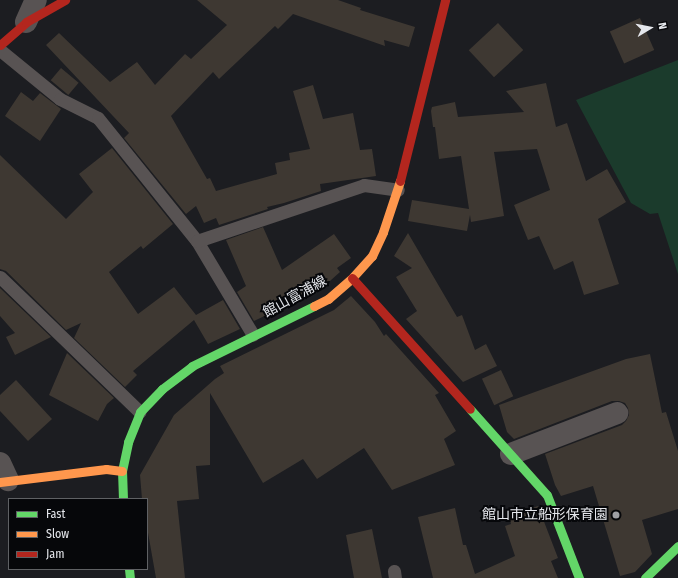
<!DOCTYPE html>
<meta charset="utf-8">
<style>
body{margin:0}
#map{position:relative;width:678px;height:578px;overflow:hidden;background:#1c1d21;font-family:"Fira Sans Condensed","Noto Sans JP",sans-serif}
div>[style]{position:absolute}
.green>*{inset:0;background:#1b3b2c}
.building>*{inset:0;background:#3e3832;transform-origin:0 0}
.lane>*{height:13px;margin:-6.5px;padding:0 6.5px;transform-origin:6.5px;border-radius:6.5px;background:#585353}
.street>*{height:22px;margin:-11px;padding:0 11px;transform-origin:11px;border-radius:11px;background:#585353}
.fast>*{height:9px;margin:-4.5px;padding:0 4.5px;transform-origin:4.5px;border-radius:4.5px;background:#63d668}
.slow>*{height:9px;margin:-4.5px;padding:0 4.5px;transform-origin:4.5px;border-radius:4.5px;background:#ff974d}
.jam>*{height:9px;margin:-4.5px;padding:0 4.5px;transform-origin:4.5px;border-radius:4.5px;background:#b3261e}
.dots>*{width:11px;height:11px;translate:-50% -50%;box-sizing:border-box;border:2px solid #06070a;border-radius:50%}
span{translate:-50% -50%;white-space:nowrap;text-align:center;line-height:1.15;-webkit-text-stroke:4px #06070a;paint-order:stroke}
.street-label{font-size:14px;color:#e5e7ec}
.poi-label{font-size:14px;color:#e5e7ec}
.right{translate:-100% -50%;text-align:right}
.legend{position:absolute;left:8px;top:498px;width:140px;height:72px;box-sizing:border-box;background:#06070a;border:1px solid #5f6164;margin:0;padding:5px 7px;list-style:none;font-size:12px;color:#e5e7ec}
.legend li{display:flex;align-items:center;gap:8px;height:20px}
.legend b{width:20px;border:1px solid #5f6164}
.north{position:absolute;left:630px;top:8px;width:40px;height:40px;-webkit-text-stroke:3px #06070a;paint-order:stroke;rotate:80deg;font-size:11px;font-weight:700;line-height:16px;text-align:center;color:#e5e7ec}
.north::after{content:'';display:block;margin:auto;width:14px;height:18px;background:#e5e7ec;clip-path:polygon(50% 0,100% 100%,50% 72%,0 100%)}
</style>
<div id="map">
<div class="green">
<div style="clip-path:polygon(678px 60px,678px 274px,658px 213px,650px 214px,631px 203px,576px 100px)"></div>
</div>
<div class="building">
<div style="clip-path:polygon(197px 0,338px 0,361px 8px,360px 10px,415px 27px,409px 47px,384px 40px,385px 46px,293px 14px,278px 29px,275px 26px,219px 79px,213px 72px,171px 116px,207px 179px,210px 178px,216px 191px,277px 174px,275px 163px,290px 160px,289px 153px,310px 149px,293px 91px,313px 85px,323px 119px,353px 113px,360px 150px,372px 149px,376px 176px,320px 184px,321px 191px,284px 203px,267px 207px,268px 209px,219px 225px,216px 218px,204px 223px,196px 206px,186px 214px,124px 138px,129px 133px,46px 45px,59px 33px,110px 82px,137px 62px,155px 85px,185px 54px,191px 59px,227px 25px)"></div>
<div style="left:640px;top:18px;width:35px;height:33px;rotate:66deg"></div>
<div style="left:498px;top:23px;width:37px;height:40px;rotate:47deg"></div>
<div style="left:61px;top:68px;width:23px;height:16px;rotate:40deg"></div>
<div style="clip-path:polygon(546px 83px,556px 127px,567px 123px,586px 181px,607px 169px,626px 202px,598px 219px,619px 284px,584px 295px,573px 261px,554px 270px,539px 236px,528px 240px,514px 205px,550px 190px,537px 149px,494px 152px,504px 216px,471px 222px,470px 215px,467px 231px,408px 221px,412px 200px,469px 209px,461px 156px,439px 159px,435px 127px,433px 127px,431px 111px,432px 107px,455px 102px,458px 117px,524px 112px,506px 91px)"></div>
<div style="clip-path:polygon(21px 92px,33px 101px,40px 93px,61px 109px,40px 141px,5px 116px)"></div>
<div style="clip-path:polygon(112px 148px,173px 224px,143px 249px,141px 246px,109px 272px,138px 314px,174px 287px,196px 315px,223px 300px,240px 329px,208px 344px,194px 320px,133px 371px,137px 375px,125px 387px,74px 338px,81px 323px,66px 330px,6px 271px,0 269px,0 155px,66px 219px,93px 192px,79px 174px)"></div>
<div style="clip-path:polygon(263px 227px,282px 270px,334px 234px,351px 258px,337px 268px,340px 272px,321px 289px,254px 321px,237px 292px,246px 286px,226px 240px)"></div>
<div style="clip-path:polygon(408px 233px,457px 317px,462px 315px,475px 350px,486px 344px,497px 366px,463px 382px,406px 319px,417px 311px,396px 277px,412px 268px,394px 256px)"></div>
<div style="clip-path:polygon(0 288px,51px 337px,15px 355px,6px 337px,15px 333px,0 316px)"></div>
<div style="clip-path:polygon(351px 296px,375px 322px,384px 336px,386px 334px,439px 393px,435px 395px,456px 431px,444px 439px,455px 465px,392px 490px,364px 448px,317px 479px,303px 459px,263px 483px,210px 393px,210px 465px,196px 466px,199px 499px,177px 501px,185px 578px,156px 578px,147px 527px,147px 499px,142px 499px,140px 475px,174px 415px,215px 379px,224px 373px,220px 366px,334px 310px)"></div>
<div style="clip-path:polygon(67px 353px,114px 398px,107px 404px,98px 421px,49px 395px)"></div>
<div style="clip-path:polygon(650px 354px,662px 413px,666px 412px,678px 451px,678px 509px,642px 520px,652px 554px,635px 572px,620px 576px,593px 486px,561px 496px,555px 485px,545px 454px,622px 425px,626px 421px,629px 415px,628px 408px,625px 403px,619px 401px,612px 401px,514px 439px,507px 432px,499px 405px,626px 359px)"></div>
<div style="left:501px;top:370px;width:29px;height:21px;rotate:65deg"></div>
<div style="clip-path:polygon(16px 380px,52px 419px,28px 441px,0 411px,0 395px)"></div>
<div style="clip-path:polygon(538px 506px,558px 558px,551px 561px,558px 578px,433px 578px,418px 517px,455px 508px,463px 545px,466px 545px,475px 574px,515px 556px,505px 526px,511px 524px,509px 516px)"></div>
<div style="clip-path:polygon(372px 529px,382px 578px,354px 578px,346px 535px)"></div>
</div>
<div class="lane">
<div style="left:0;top:50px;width:77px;rotate:39.2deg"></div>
<div style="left:60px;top:99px;width:42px;rotate:26.6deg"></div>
<div style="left:98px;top:118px;width:158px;rotate:51.2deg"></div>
<div style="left:197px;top:241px;width:109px;rotate:59.2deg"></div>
<div style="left:197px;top:241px;width:176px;rotate:-18.5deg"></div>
<div style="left:364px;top:185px;width:34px;rotate:8deg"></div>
<div style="left:0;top:277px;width:194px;rotate:44deg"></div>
<div style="left:394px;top:571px;width:7px;rotate:82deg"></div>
</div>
<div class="street">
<div style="left:26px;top:22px;width:24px;rotate:-66deg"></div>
<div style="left:511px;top:454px;width:114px;rotate:-21.1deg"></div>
<div style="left:0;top:463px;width:19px;rotate:65deg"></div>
</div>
<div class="fast">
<div style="left:470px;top:409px;width:115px;rotate:48.2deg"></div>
<div style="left:547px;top:495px;width:89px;rotate:68.9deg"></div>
<div style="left:123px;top:499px;width:28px;rotate:-92deg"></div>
<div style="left:122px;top:471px;width:30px;rotate:-78deg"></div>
<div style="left:128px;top:442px;width:32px;rotate:-68deg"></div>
<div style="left:140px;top:412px;width:32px;rotate:-46deg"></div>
<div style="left:162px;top:389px;width:38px;rotate:-37deg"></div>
<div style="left:192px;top:366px;width:136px;rotate:-26.2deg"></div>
<div style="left:129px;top:569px;width:9px;rotate:84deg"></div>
<div style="left:645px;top:578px;width:46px;rotate:-44.1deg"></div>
</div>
<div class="slow">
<div style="left:314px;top:306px;width:16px;rotate:-27deg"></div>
<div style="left:328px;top:299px;width:32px;rotate:-41deg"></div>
<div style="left:352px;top:278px;width:30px;rotate:-48deg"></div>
<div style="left:372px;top:256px;width:26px;rotate:-65deg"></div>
<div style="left:383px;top:232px;width:54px;rotate:-71.6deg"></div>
<div style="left:0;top:482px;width:107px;rotate:-7deg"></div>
<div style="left:106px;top:469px;width:16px;rotate:7deg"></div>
</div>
<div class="jam">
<div style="left:0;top:45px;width:35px;rotate:-41deg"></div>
<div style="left:26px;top:22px;width:45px;rotate:-29.4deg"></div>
<div style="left:400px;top:181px;width:187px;rotate:-76deg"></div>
<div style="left:352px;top:278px;width:176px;rotate:48deg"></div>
</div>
<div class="dots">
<div style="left:616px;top:515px;background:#9fa0a5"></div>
</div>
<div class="street-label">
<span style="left:295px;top:297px;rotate:-29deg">館山富浦線</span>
</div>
<div class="poi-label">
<span class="right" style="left:608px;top:515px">館山市立船形保育園</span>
</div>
<ul class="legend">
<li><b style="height:5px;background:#63d668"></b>Fast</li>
<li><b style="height:5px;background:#ff974d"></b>Slow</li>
<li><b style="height:5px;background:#b3261e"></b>Jam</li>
</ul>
<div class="north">N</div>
</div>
